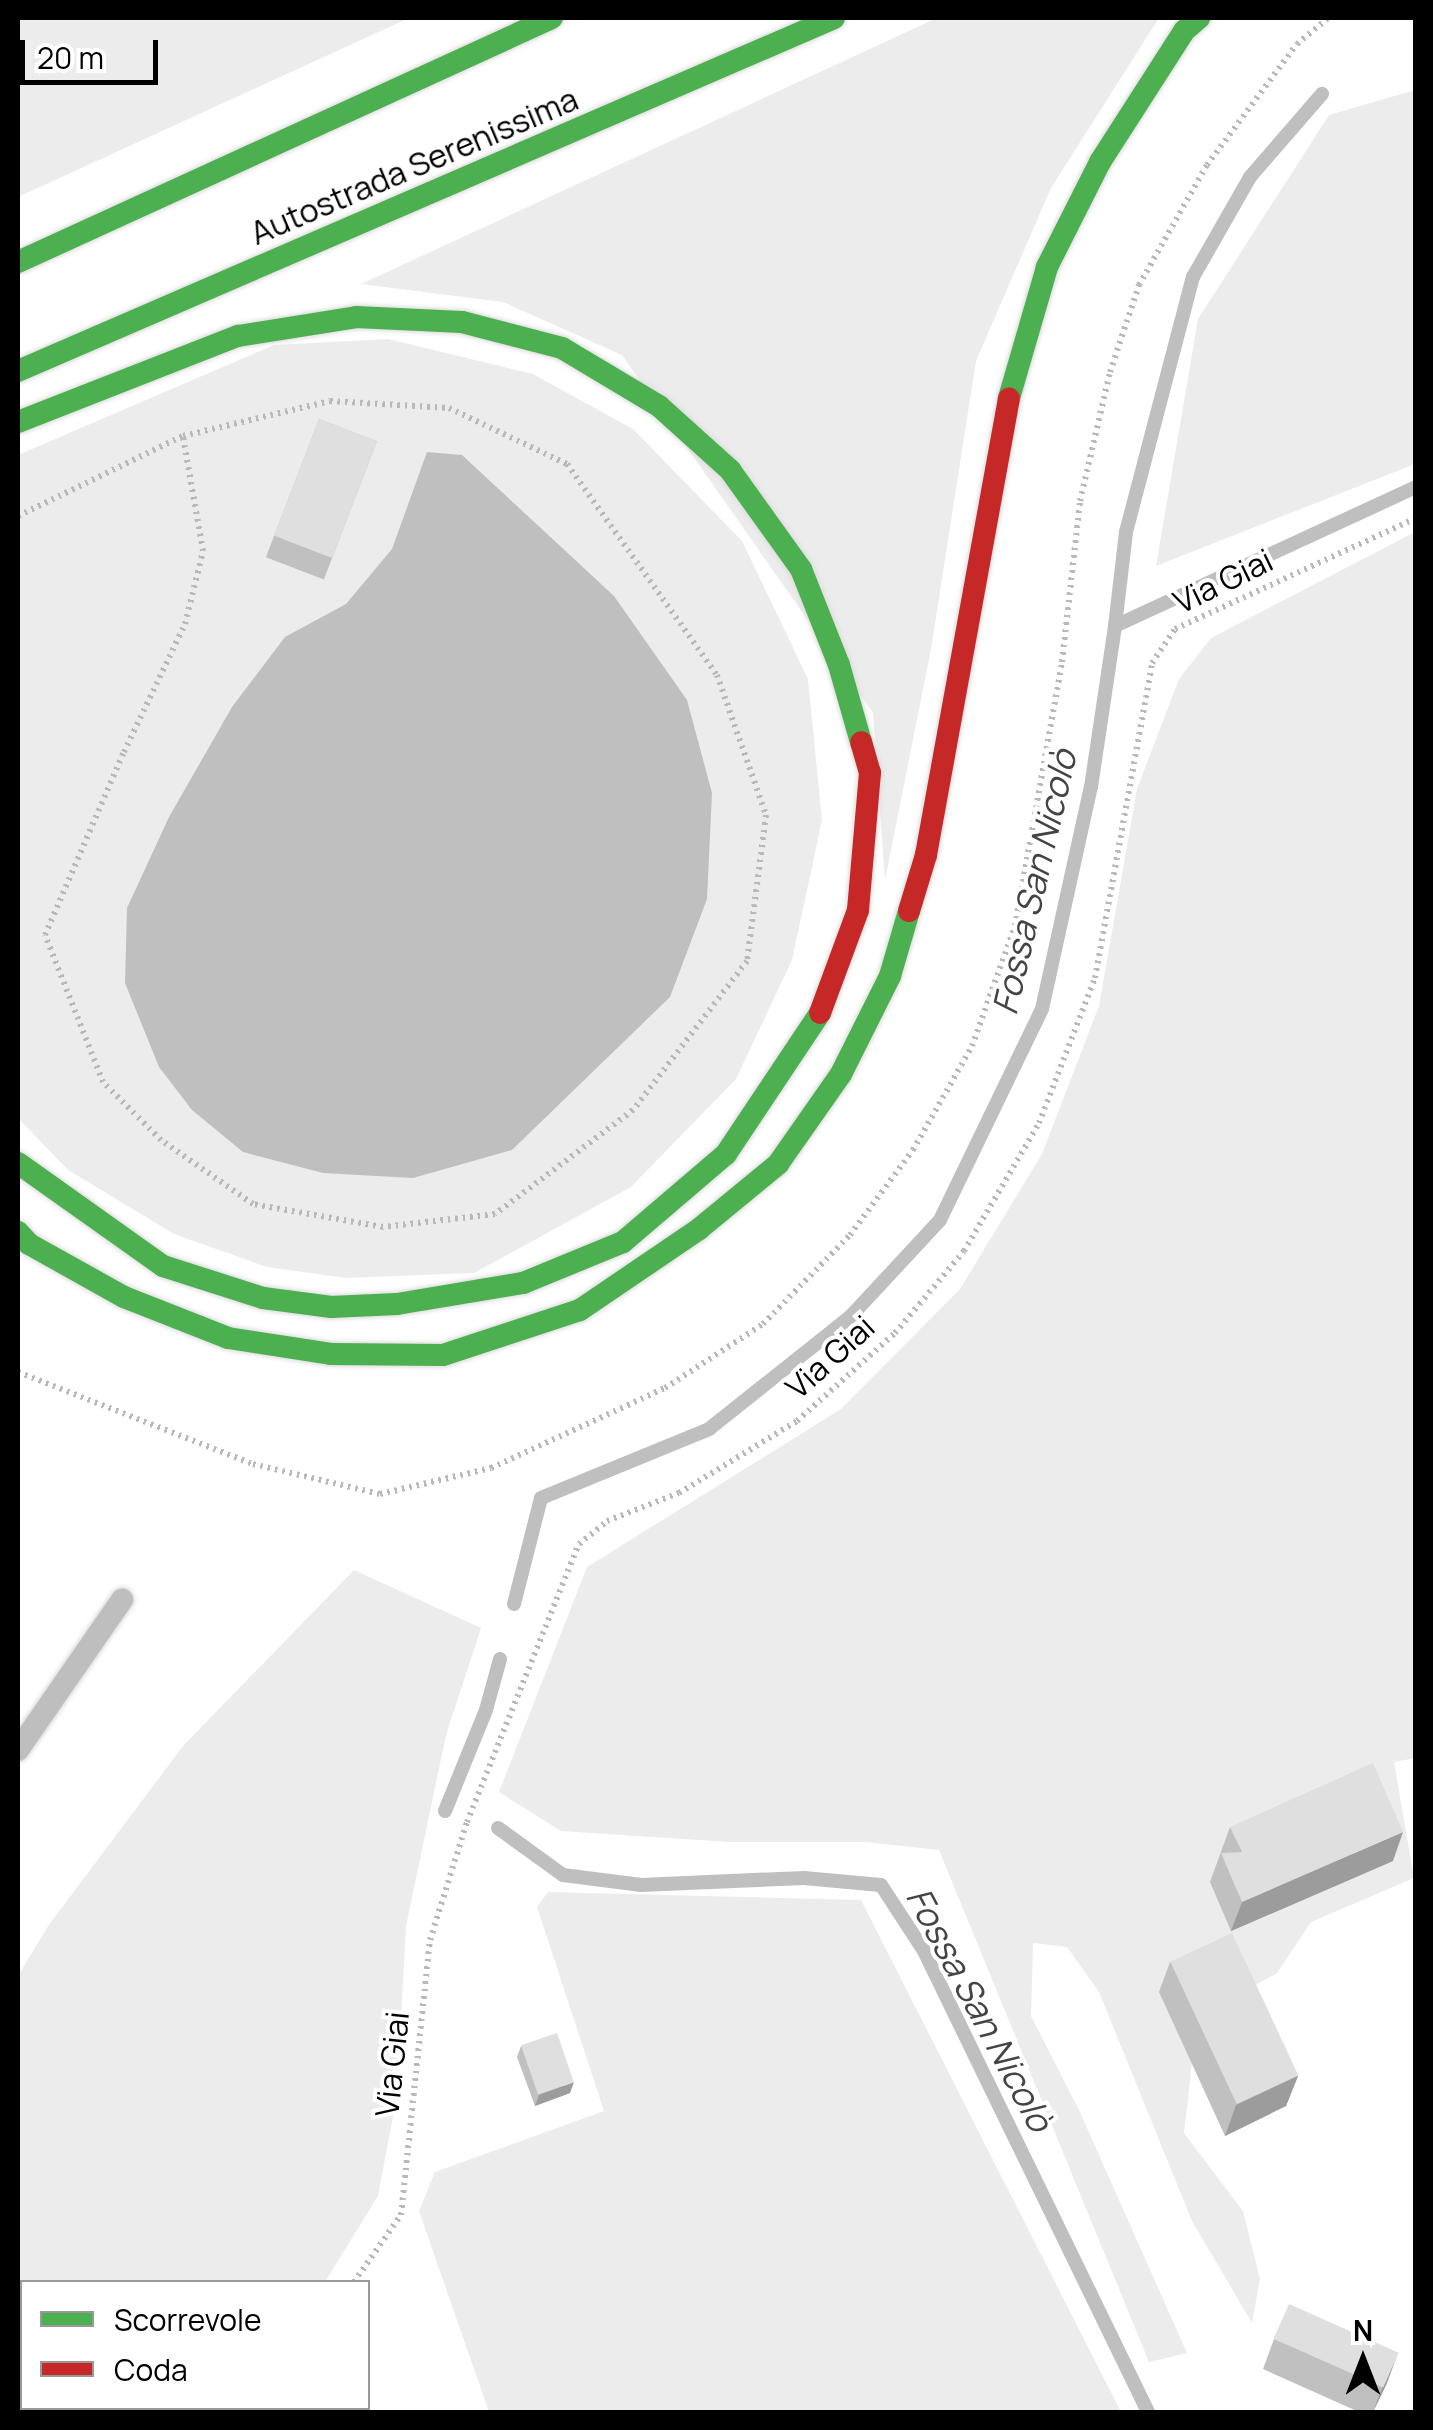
<!DOCTYPE html>
<meta charset="utf-8">
<style>
body{margin:0}
#map{position:relative;width:1433px;height:2430px;overflow:hidden;background:#fff;font-family:Manrope,sans-serif}
div>[style]{position:absolute}
.green>*{inset:0;background:#ececec}
.water>*{inset:0;background:#bfbfbf}
.stream>*{height:14px;margin:-7px;padding:0 7px;transform-origin:7px;border-radius:7px;background:#bfbfbf}
.path>*{height:6px;margin-top:-3px;transform-origin:0;background:repeating-linear-gradient(90deg,#b9b9b9 0 2.5px,transparent 0 7.5px)}
.roads{filter:drop-shadow(0 0 2px #dbdbdb) drop-shadow(0 0 2px #dbdbdb)}
.lane>*{height:22px;margin:-11px;padding:0 11px;transform-origin:11px;border-radius:11px;background:#bebebe}
.fast>*{height:22px;margin:-11px;padding:0 11px;transform-origin:11px;border-radius:11px;background:#4caf50}
.jam>*{height:22px;margin:-11px;padding:0 11px;transform-origin:11px;border-radius:11px;background:#c62828}
.wall>*{inset:0;background:#c0c0c0;transform-origin:0 0}
.shaded-wall>*{inset:0;background:#9c9c9c}
.building>*{inset:0;background:#dfdfdf;transform-origin:0 0}
span{translate:-50% -50%;white-space:nowrap;text-align:center;line-height:1.15;-webkit-text-stroke:8px #fff;paint-order:stroke}
.street-label{font-size:32px;color:#000}
.water-label{font-size:35px;color:#444;font-style:italic}
.frame{position:absolute;inset:0;border:20px solid #000;pointer-events:none}
.legend{position:absolute;left:20px;top:2280px;width:350px;height:130px;box-sizing:border-box;background:#fff;border:2px solid #999;margin:0;padding:12px 18px;list-style:none;font-size:30px;color:#000}
.legend li{display:flex;align-items:center;gap:20px;height:50px}
.legend b{width:50px;border:2px solid #999}
.north{position:absolute;left:1313px;top:2310px;width:100px;height:100px;-webkit-text-stroke:8px #fff;paint-order:stroke;rotate:0deg;font-size:28px;font-weight:700;line-height:40px;text-align:center;color:#000}
.north::after{content:'';display:block;margin:auto;width:35px;height:45px;background:#000;clip-path:polygon(50% 0,100% 100%,50% 72%,0 100%)}
.scale{position:absolute;left:20px;top:40px;width:138px;height:45px;box-sizing:border-box;border:5px solid #000;border-top:0;padding-left:12px;font-size:30px;line-height:35px;white-space:nowrap;color:#000;-webkit-text-stroke:8px #fff;paint-order:stroke}
</style>
<div id="map">
<div class="green">
<div style="clip-path:polygon(18px 18px,409px 18px,18px 197px)"></div>
<div style="clip-path:polygon(937px 18px,1159px 18px,1051px 188px,976px 361px,931px 649px,885px 880px,873px 713px,622px 355px,503px 302px,361px 284px)"></div>
<div style="clip-path:polygon(1415px 90px,1415px 464px,1156px 566px,1198px 319px,1329px 115px)"></div>
<div style="clip-path:polygon(388px 339px,533px 374px,633px 429px,742px 541px,808px 679px,822px 820px,792px 960px,736px 1079px,631px 1187px,474px 1273px,346px 1278px,267px 1267px,174px 1234px,68px 1170px,18px 1118px,18px 455px,274px 345px)"></div>
<div style="clip-path:polygon(1415px 532px,1416px 1758px,1394px 1762px,1414px 1878px,1311px 1922px,1277px 1973px,1197px 2018px,1184px 2133px,1243px 2211px,1260px 2279px,1252px 2323px,1192px 2221px,1099px 1992px,1067px 1947px,1033px 1943px,1031px 2016px,1079px 2110px,1187px 2353px,1149px 2362px,939px 1850px,866px 1842px,729px 1842px,561px 1831px,499px 1792px,587px 1567px,841px 1409px,960px 1289px,1042px 1154px,1099px 1006px,1137px 789px,1179px 679px,1211px 638px)"></div>
<div style="clip-path:polygon(354px 1570px,481px 1628px,446px 1735px,406px 1926px,397px 2095px,378px 2196px,325px 2282px,22px 2282px,22px 2408px,233px 2408px,230px 2412px,18px 2412px,18px 1976px,48px 1926px,183px 1746px)"></div>
<div style="clip-path:polygon(548px 1892px,861px 1900px,1121px 2412px,489px 2412px,419px 2211px,435px 2172px,604px 2111px,537px 1907px)"></div>
</div>
<div class="water">
<div style="clip-path:polygon(427px 452px,462px 455px,614px 596px,687px 700px,712px 793px,707px 899px,670px 997px,512px 1150px,413px 1178px,323px 1173px,243px 1152px,192px 1110px,159px 1067px,125px 983px,127px 908px,169px 817px,232px 707px,285px 637px,346px 604px,392px 549px)"></div>
</div>
<div class="stream">
<div style="left:1115px;top:626px;width:95px;rotate:-83.3deg"></div>
<div style="left:1126px;top:532px;width:264px;rotate:-75.3deg"></div>
<div style="left:1193px;top:277px;width:115px;rotate:-60.3deg"></div>
<div style="left:1250px;top:177px;width:110px;rotate:-49.1deg"></div>
<div style="left:514px;top:1604px;width:109px;rotate:-75.7deg"></div>
<div style="left:541px;top:1498px;width:182px;rotate:-22.3deg"></div>
<div style="left:709px;top:1429px;width:180px;rotate:-38.5deg"></div>
<div style="left:850px;top:1317px;width:132px;rotate:-47.1deg"></div>
<div style="left:940px;top:1220px;width:234px;rotate:-64.2deg"></div>
<div style="left:1042px;top:1009px;width:227px;rotate:-77.6deg"></div>
<div style="left:1091px;top:787px;width:163px;rotate:-81.5deg"></div>
<div style="left:1115px;top:626px;width:332px;rotate:-24.8deg"></div>
<div style="left:445px;top:1811px;width:109px;rotate:-67.9deg"></div>
<div style="left:486px;top:1710px;width:53px;rotate:-74.6deg"></div>
<div style="left:498px;top:1828px;width:80px;rotate:35.9deg"></div>
<div style="left:563px;top:1875px;width:79px;rotate:7.3deg"></div>
<div style="left:641px;top:1885px;width:163px;rotate:-2.5deg"></div>
<div style="left:804px;top:1878px;width:77px;rotate:5.2deg"></div>
<div style="left:881px;top:1885px;width:79px;rotate:56.9deg"></div>
<div style="left:924px;top:1951px;width:513px;rotate:64.08deg"></div>
</div>
<div class="path">
<div style="left:18px;top:516px;width:183px;rotate:-25.9deg"></div>
<div style="left:183px;top:436px;width:151px;rotate:-13.4deg"></div>
<div style="left:330px;top:401px;width:119px;rotate:3.4deg"></div>
<div style="left:449px;top:408px;width:131px;rotate:25.4deg"></div>
<div style="left:567px;top:464px;width:259px;rotate:54.6deg"></div>
<div style="left:717px;top:675px;width:148px;rotate:70.7deg"></div>
<div style="left:766px;top:815px;width:147px;rotate:97.4deg"></div>
<div style="left:747px;top:961px;width:188px;rotate:127.4deg"></div>
<div style="left:633px;top:1110px;width:173px;rotate:143deg"></div>
<div style="left:495px;top:1214px;width:113px;rotate:173.4deg"></div>
<div style="left:383px;top:1227px;width:132px;rotate:-170deg"></div>
<div style="left:253px;top:1204px;width:112px;rotate:-145.2deg"></div>
<div style="left:161px;top:1140px;width:82px;rotate:-135deg"></div>
<div style="left:103px;top:1082px;width:158px;rotate:-111.5deg"></div>
<div style="left:45px;top:935px;width:199px;rotate:-66.7deg"></div>
<div style="left:124px;top:752px;width:142px;rotate:-64.5deg"></div>
<div style="left:185px;top:624px;width:75px;rotate:-76.1deg"></div>
<div style="left:203px;top:551px;width:117px;rotate:-99.9deg"></div>
<div style="left:18px;top:1372px;width:252px;rotate:21.4deg"></div>
<div style="left:253px;top:1464px;width:130px;rotate:13.3deg"></div>
<div style="left:380px;top:1494px;width:114px;rotate:-13.2deg"></div>
<div style="left:491px;top:1468px;width:192px;rotate:-24.7deg"></div>
<div style="left:665px;top:1388px;width:117px;rotate:-33.1deg"></div>
<div style="left:763px;top:1324px;width:124px;rotate:-45.7deg"></div>
<div style="left:850px;top:1235px;width:106px;rotate:-53.5deg"></div>
<div style="left:913px;top:1150px;width:120px;rotate:-60.4deg"></div>
<div style="left:972px;top:1046px;width:127px;rotate:-70.3deg"></div>
<div style="left:1015px;top:926px;width:268px;rotate:-79.9deg"></div>
<div style="left:1062px;top:662px;width:162px;rotate:-83.6deg"></div>
<div style="left:1080px;top:501px;width:132px;rotate:-76.9deg"></div>
<div style="left:1110px;top:372px;width:92px;rotate:-71.6deg"></div>
<div style="left:1139px;top:285px;width:138px;rotate:-60.5deg"></div>
<div style="left:1207px;top:165px;width:151px;rotate:-53.4deg"></div>
<div style="left:1297px;top:44px;width:40px;rotate:-40deg"></div>
<div style="left:354px;top:2282px;width:82px;rotate:-55deg"></div>
<div style="left:401px;top:2215px;width:277px;rotate:-84deg"></div>
<div style="left:430px;top:1940px;width:124px;rotate:-72.6deg"></div>
<div style="left:467px;top:1822px;width:300px;rotate:-68.1deg"></div>
<div style="left:579px;top:1544px;width:36px;rotate:-39deg"></div>
<div style="left:607px;top:1521px;width:77px;rotate:-21.3deg"></div>
<div style="left:679px;top:1493px;width:138px;rotate:-31.4deg"></div>
<div style="left:797px;top:1421px;width:132px;rotate:-41.9deg"></div>
<div style="left:895px;top:1333px;width:107px;rotate:-49.9deg"></div>
<div style="left:964px;top:1251px;width:148px;rotate:-59.6deg"></div>
<div style="left:1039px;top:1123px;width:155px;rotate:-68.9deg"></div>
<div style="left:1095px;top:978px;width:320px;rotate:-79.7deg"></div>
<div style="left:1152px;top:663px;width:41px;rotate:-55.9deg"></div>
<div style="left:1175px;top:629px;width:265px;rotate:-24.7deg"></div>
<div style="left:263px;top:2412px;width:6px;rotate:-45deg"></div>
</div>
<div class="roads">
<div class="lane">
<div style="left:18px;top:1750px;width:183px;rotate:-55.3deg"></div>
</div>
<div class="fast">
<div style="left:18px;top:262px;width:587px;rotate:-24.56deg"></div>
<div style="left:18px;top:371px;width:889px;rotate:-23.39deg"></div>
<div style="left:1009px;top:398px;width:136px;rotate:-73.8deg"></div>
<div style="left:1047px;top:267px;width:118px;rotate:-63.2deg"></div>
<div style="left:1100px;top:162px;width:156px;rotate:-57.3deg"></div>
<div style="left:1184px;top:31px;width:20px;rotate:-41deg"></div>
<div style="left:18px;top:422px;width:236px;rotate:-21.4deg"></div>
<div style="left:238px;top:336px;width:120px;rotate:-9.1deg"></div>
<div style="left:356px;top:317px;width:106px;rotate:2.7deg"></div>
<div style="left:462px;top:322px;width:103px;rotate:14.6deg"></div>
<div style="left:562px;top:348px;width:113px;rotate:30.9deg"></div>
<div style="left:659px;top:406px;width:96px;rotate:42deg"></div>
<div style="left:730px;top:470px;width:122px;rotate:54.4deg"></div>
<div style="left:801px;top:569px;width:103px;rotate:68.4deg"></div>
<div style="left:839px;top:665px;width:80px;rotate:74.1deg"></div>
<div style="left:18px;top:1163px;width:178px;rotate:35.4deg"></div>
<div style="left:163px;top:1266px;width:105px;rotate:17.7deg"></div>
<div style="left:263px;top:1298px;width:69px;rotate:7.5deg"></div>
<div style="left:331px;top:1307px;width:66px;rotate:-2.6deg"></div>
<div style="left:397px;top:1304px;width:128px;rotate:-9.5deg"></div>
<div style="left:523px;top:1283px;width:108px;rotate:-22.3deg"></div>
<div style="left:623px;top:1242px;width:135px;rotate:-40.5deg"></div>
<div style="left:726px;top:1154px;width:169px;rotate:-56.3deg"></div>
<div style="left:18px;top:1232px;width:16px;rotate:47deg"></div>
<div style="left:29px;top:1244px;width:109px;rotate:29.2deg"></div>
<div style="left:124px;top:1297px;width:112px;rotate:21.5deg"></div>
<div style="left:228px;top:1338px;width:104px;rotate:8.8deg"></div>
<div style="left:331px;top:1354px;width:112px;rotate:0.5deg"></div>
<div style="left:443px;top:1355px;width:144px;rotate:-18.2deg"></div>
<div style="left:580px;top:1310px;width:144px;rotate:-34.2deg"></div>
<div style="left:699px;top:1229px;width:102px;rotate:-39.4deg"></div>
<div style="left:778px;top:1164px;width:110px;rotate:-55deg"></div>
<div style="left:841px;top:1074px;width:110px;rotate:-63.4deg"></div>
<div style="left:890px;top:976px;width:68px;rotate:-73.7deg"></div>
</div>
<div class="jam">
<div style="left:909px;top:911px;width:59px;rotate:-73.1deg"></div>
<div style="left:926px;top:855px;width:464px;rotate:-79.7deg"></div>
<div style="left:820px;top:1013px;width:110px;rotate:-69.7deg"></div>
<div style="left:858px;top:910px;width:138px;rotate:-85deg"></div>
<div style="left:870px;top:773px;width:32px;rotate:-106deg"></div>
</div>
</div>
<div class="wall">
<div style="left:319px;top:419px;width:62px;height:148px;rotate:21deg"></div>
<div style="clip-path:polygon(1230px 1827px,1393px 1861px,1231px 1931px,1210px 1882px)"></div>
<div style="clip-path:polygon(1170px 1962px,1298px 2076px,1286px 2106px,1225px 2136px,1159px 1992px)"></div>
<div style="clip-path:polygon(521px 2046px,570px 2093px,535px 2106px,517px 2057px)"></div>
<div style="clip-path:polygon(1274px 2339px,1387px 2383px,1373px 2412px,1359px 2412px,1263px 2369px)"></div>
</div>
<div class="shaded-wall">
<div style="clip-path:polygon(1403px 1832px,1393px 1861px,1231px 1931px,1242px 1902px)"></div>
<div style="clip-path:polygon(1298px 2076px,1286px 2106px,1225px 2136px,1236px 2105px)"></div>
<div style="clip-path:polygon(574px 2082px,570px 2093px,535px 2106px,539px 2095px)"></div>
<div style="clip-path:polygon(1398px 2353px,1387px 2383px,1373px 2412px,1382px 2388px)"></div>
</div>
<div class="building">
<div style="left:319px;top:419px;width:62px;height:125px;rotate:21deg"></div>
<div style="clip-path:polygon(1373px 1763px,1403px 1832px,1242px 1902px,1221px 1853px,1242px 1852px,1230px 1827px)"></div>
<div style="left:1232px;top:1933px;width:157px;height:68px;rotate:65deg"></div>
<div style="left:557px;top:2033px;width:52px;height:38px;rotate:71deg"></div>
<div style="left:1289px;top:2304px;width:120px;height:38px;rotate:24deg"></div>
</div>
<div class="street-label">
<span style="left:414px;top:166px;rotate:-23deg">Autostrada Serenissima</span>
<span style="left:1223px;top:581px;rotate:-26deg">Via Giai</span>
<span style="left:830px;top:1357px;rotate:-42deg">Via Giai</span>
<span style="left:392px;top:2064px;rotate:-84deg">Via Giai</span>
</div>
<div class="water-label">
<span style="left:1034px;top:882px;rotate:-77deg">Fossa San Nicolò</span>
<span style="left:980px;top:2009px;rotate:62deg">Fossa San Nicolò</span>
</div>
<div class="frame"></div>
<ul class="legend">
<li><b style="height:12px;background:#4caf50"></b>Scorrevole</li>
<li><b style="height:12px;background:#c62828"></b>Coda</li>
</ul>
<div class="north">N</div>
<div class="scale">20 m</div>
</div>
